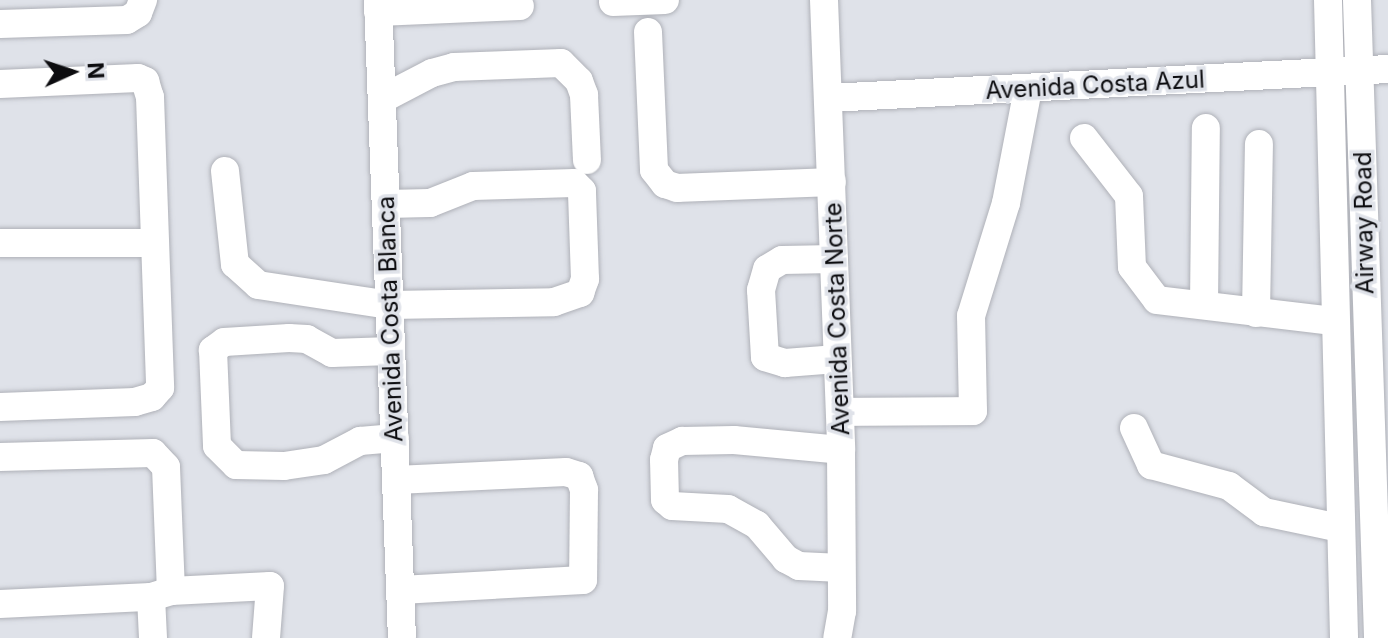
<!DOCTYPE html>
<style>
body{margin:0}
#map{position:relative;width:1388px;height:638px;overflow:hidden;background:#dfe2e9;font-family:Inter,sans-serif}
div>[style]{position:absolute}
.roads{filter:drop-shadow(0 0 2px #afb1b8) drop-shadow(0 0 2px #afb1b8)}
.minor>*{height:28px;margin:-14px;padding:0 14px;transform-origin:14px;border-radius:14px;background:#fff}
span{translate:-50% -50%;white-space:nowrap;text-align:center;line-height:1.15;-webkit-text-stroke:7px #dfe2e9;paint-order:stroke}
.street-label{font-size:24px;color:#0c0c0f}
.north{position:absolute;left:32px;top:32px;width:80px;height:80px;-webkit-text-stroke:6px #dfe2e9;paint-order:stroke;rotate:87deg;font-size:22px;font-weight:700;line-height:32px;text-align:center;color:#0c0c0f}
.north::after{content:'';display:block;margin:auto;width:28px;height:36px;background:#0c0c0f;clip-path:polygon(50% 0,100% 100%,50% 72%,0 100%)}
</style>
<div id="map">
<div class="roads">
<div class="minor">
<div style="left:378px;top:0;width:638px;rotate:87.85deg"></div>
<div style="left:824px;top:0;width:450px;rotate:87.8deg"></div>
<div style="left:841px;top:450px;width:161px;rotate:89.6deg"></div>
<div style="left:842px;top:611px;width:27px;rotate:100deg"></div>
<div style="left:1328px;top:0;width:638px;rotate:88.56deg"></div>
<div style="left:1357px;top:0;width:638px;rotate:88.11deg"></div>
<div style="left:613px;top:2px;width:52px;rotate:-2.2deg"></div>
<div style="left:378px;top:12px;width:142px;rotate:-2.4deg"></div>
<div style="left:0;top:24px;width:127px;rotate:-1.8deg"></div>
<div style="left:127px;top:20px;width:13px;rotate:-32deg"></div>
<div style="left:138px;top:13px;width:14px;rotate:-69deg"></div>
<div style="left:648px;top:32px;width:138px;rotate:87.5deg"></div>
<div style="left:654px;top:170px;width:18px;rotate:52deg"></div>
<div style="left:665px;top:184px;width:13px;rotate:18deg"></div>
<div style="left:677px;top:188px;width:155px;rotate:-2.2deg"></div>
<div style="left:0;top:84px;width:138px;rotate:-2.5deg"></div>
<div style="left:138px;top:78px;width:8px;rotate:23deg"></div>
<div style="left:145px;top:81px;width:17px;rotate:73deg"></div>
<div style="left:150px;top:97px;width:291px;rotate:88deg"></div>
<div style="left:160px;top:388px;width:12px;rotate:132deg"></div>
<div style="left:152px;top:397px;width:18px;rotate:164deg"></div>
<div style="left:135px;top:402px;width:135px;rotate:177.9deg"></div>
<div style="left:829px;top:98px;width:560px;rotate:-2.97deg"></div>
<div style="left:382px;top:99px;width:56px;rotate:-27.5deg"></div>
<div style="left:432px;top:73px;width:23px;rotate:-15deg"></div>
<div style="left:454px;top:67px;width:107px;rotate:-2.1deg"></div>
<div style="left:561px;top:63px;width:25px;rotate:45deg"></div>
<div style="left:579px;top:81px;width:15px;rotate:70deg"></div>
<div style="left:584px;top:95px;width:65px;rotate:87.4deg"></div>
<div style="left:1084px;top:138px;width:73px;rotate:52.2deg"></div>
<div style="left:1129px;top:196px;width:71px;rotate:87.6deg"></div>
<div style="left:1132px;top:267px;width:41px;rotate:52.9deg"></div>
<div style="left:1157px;top:300px;width:178px;rotate:6.8deg"></div>
<div style="left:225px;top:171px;width:94px;rotate:83.9deg"></div>
<div style="left:235px;top:264px;width:31px;rotate:42deg"></div>
<div style="left:258px;top:285px;width:134px;rotate:8.6deg"></div>
<div style="left:390px;top:305px;width:164px;rotate:-1deg"></div>
<div style="left:554px;top:302px;width:28px;rotate:-19deg"></div>
<div style="left:580px;top:293px;width:15px;rotate:-70deg"></div>
<div style="left:585px;top:279px;width:88px;rotate:-92deg"></div>
<div style="left:582px;top:191px;width:11px;rotate:-135deg"></div>
<div style="left:574px;top:183px;width:101px;rotate:178.3deg"></div>
<div style="left:473px;top:186px;width:46px;rotate:158.4deg"></div>
<div style="left:430px;top:203px;width:44px;rotate:178.7deg"></div>
<div style="left:0;top:243px;width:155px"></div>
<div style="left:834px;top:259px;width:52px;rotate:178.9deg"></div>
<div style="left:782px;top:260px;width:17px;rotate:149deg"></div>
<div style="left:767px;top:269px;width:22px;rotate:106deg"></div>
<div style="left:761px;top:290px;width:67px;rotate:86.6deg"></div>
<div style="left:765px;top:357px;width:21px;rotate:17deg"></div>
<div style="left:785px;top:363px;width:52px;rotate:-4.4deg"></div>
<div style="left:1204px;top:305px;width:177px;rotate:-89.4deg"></div>
<div style="left:1256px;top:313px;width:169px;rotate:-89deg"></div>
<div style="left:391px;top:351px;width:59px;rotate:178.1deg"></div>
<div style="left:332px;top:353px;width:29px;rotate:-151deg"></div>
<div style="left:307px;top:339px;width:18px;rotate:-177deg"></div>
<div style="left:289px;top:338px;width:65px;rotate:176.5deg"></div>
<div style="left:224px;top:342px;width:14px;rotate:144deg"></div>
<div style="left:213px;top:350px;width:96px;rotate:87.6deg"></div>
<div style="left:217px;top:446px;width:27px;rotate:45deg"></div>
<div style="left:236px;top:465px;width:48px;rotate:1.2deg"></div>
<div style="left:284px;top:466px;width:40px;rotate:-8.5deg"></div>
<div style="left:324px;top:460px;width:41px;rotate:-27.8deg"></div>
<div style="left:360px;top:441px;width:35px;rotate:-5deg"></div>
<div style="left:840px;top:412px;width:133px;rotate:-0.4deg"></div>
<div style="left:973px;top:411px;width:95px;rotate:-91.2deg"></div>
<div style="left:971px;top:316px;width:118px;rotate:-72.8deg"></div>
<div style="left:1006px;top:203px;width:116px;rotate:-79.1deg"></div>
<div style="left:1134px;top:428px;width:41px;rotate:65.3deg"></div>
<div style="left:1151px;top:465px;width:81px;rotate:15.1deg"></div>
<div style="left:1229px;top:486px;width:44px;rotate:36.6deg"></div>
<div style="left:1264px;top:512px;width:78px;rotate:11.9deg"></div>
<div style="left:0;top:457px;width:153px;rotate:-1.5deg"></div>
<div style="left:153px;top:453px;width:19px;rotate:47deg"></div>
<div style="left:166px;top:467px;width:124px;rotate:87.7deg"></div>
<div style="left:171px;top:591px;width:21px;rotate:163deg"></div>
<div style="left:396px;top:480px;width:170px;rotate:-2.7deg"></div>
<div style="left:566px;top:472px;width:14px;rotate:17deg"></div>
<div style="left:579px;top:476px;width:15px;rotate:70deg"></div>
<div style="left:584px;top:490px;width:90px;rotate:90.6deg"></div>
<div style="left:583px;top:580px;width:183px;rotate:176.9deg"></div>
<div style="left:841px;top:568px;width:42px;rotate:-177.3deg"></div>
<div style="left:799px;top:566px;width:15px;rotate:-152deg"></div>
<div style="left:786px;top:559px;width:45px;rotate:-130.5deg"></div>
<div style="left:757px;top:525px;width:33px;rotate:-151deg"></div>
<div style="left:728px;top:509px;width:56px;rotate:-176.9deg"></div>
<div style="left:672px;top:506px;width:9px;rotate:-139deg"></div>
<div style="left:665px;top:500px;width:40px;rotate:-91.4deg"></div>
<div style="left:664px;top:460px;width:12px;rotate:-76deg"></div>
<div style="left:667px;top:448px;width:17px;rotate:-25deg"></div>
<div style="left:682px;top:441px;width:52px;rotate:-1.1deg"></div>
<div style="left:734px;top:440px;width:107px;rotate:5.3deg"></div>
<div style="left:171px;top:591px;width:99px;rotate:-2.9deg"></div>
<div style="left:270px;top:586px;width:52px;rotate:94.4deg"></div>
<div style="left:0;top:604px;width:151px;rotate:-2.7deg"></div>
<div style="left:151px;top:597px;width:41px;rotate:87.2deg"></div>
</div>
</div>
<div class="street-label">
<span style="left:1095px;top:85px;rotate:-3deg">Avenida Costa Azul</span>
<span style="left:1364px;top:223px;rotate:-91deg">Airway Road</span>
<span style="left:390px;top:319px;rotate:-92deg">Avenida Costa Blanca</span>
<span style="left:837px;top:319px;rotate:-92deg">Avenida Costa Norte</span>
</div>
<div class="north">N</div>
</div>
